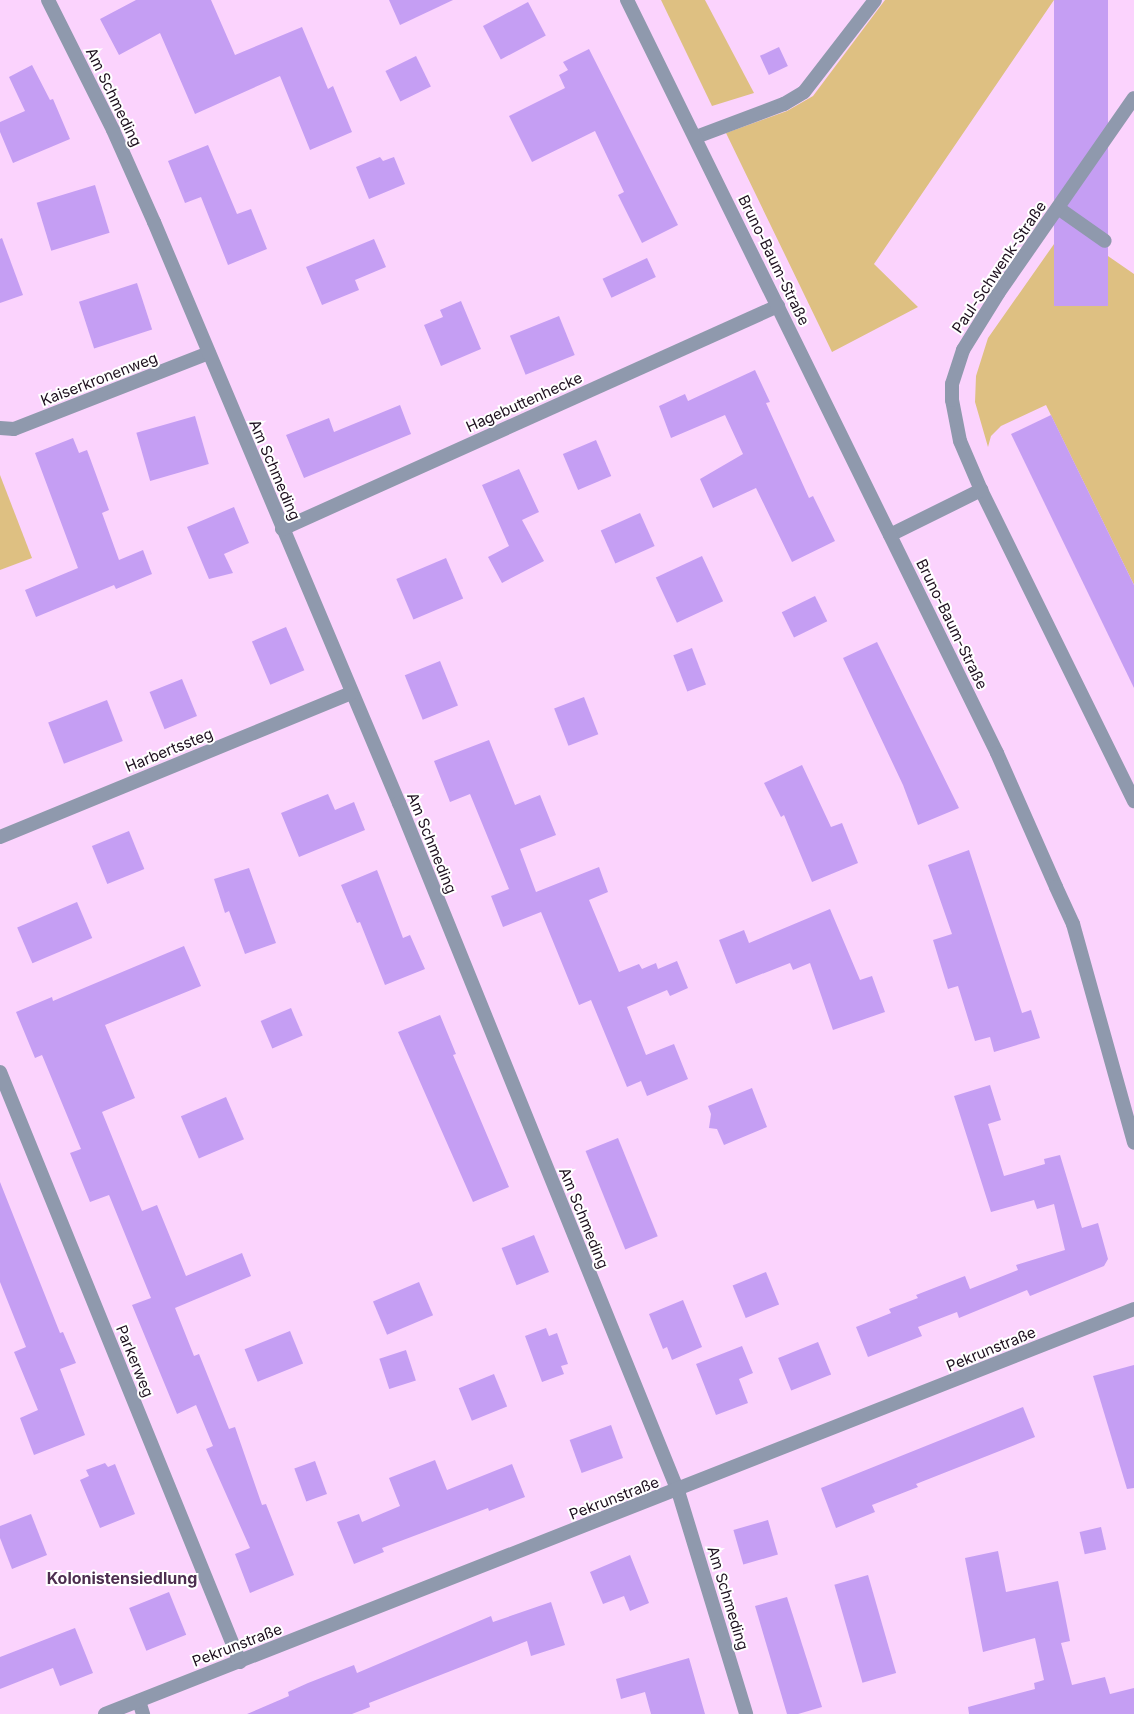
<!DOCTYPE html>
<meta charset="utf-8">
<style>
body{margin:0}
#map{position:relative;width:1134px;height:1714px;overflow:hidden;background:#fbd3fd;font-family:Inter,sans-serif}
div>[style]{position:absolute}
.green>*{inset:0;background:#dec082}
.building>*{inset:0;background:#c59ef3;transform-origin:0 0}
.service>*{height:14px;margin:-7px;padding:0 7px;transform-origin:7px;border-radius:7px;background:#8f99ad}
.minor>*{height:14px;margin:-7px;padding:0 7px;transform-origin:7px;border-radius:7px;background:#8f99ad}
.tertiary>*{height:14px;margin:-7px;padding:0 7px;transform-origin:7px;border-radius:7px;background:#8f99ad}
span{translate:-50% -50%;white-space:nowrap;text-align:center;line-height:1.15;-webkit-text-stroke:4px #fff;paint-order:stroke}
.street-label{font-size:15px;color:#1e101f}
.neighbourhood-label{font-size:16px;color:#4d2e50;font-weight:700}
</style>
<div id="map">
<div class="green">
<div style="clip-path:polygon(661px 0,705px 0,754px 93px,712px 106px)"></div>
<div style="clip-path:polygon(885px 0,1054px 0,874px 264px,918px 307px,832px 352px,726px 133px,787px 111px,813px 96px)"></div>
<div style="clip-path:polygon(1066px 227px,1134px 274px,1134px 585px,1046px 405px,1001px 426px,991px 436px,988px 447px,975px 402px,976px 376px,988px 338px)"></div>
<div style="clip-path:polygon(0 475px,32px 558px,0 570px)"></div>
</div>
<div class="building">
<div style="clip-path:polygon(136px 0,211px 0,235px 55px,302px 27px,328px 89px,333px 86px,352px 132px,310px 150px,280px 76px,195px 114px,160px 33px,119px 55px,100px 19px)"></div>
<div style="clip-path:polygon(389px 0,453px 0,400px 25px)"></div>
<div style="left:1054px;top:0;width:54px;height:306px"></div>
<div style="left:528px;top:2px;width:38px;height:51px;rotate:62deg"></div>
<div style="left:779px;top:47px;width:21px;height:21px;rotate:65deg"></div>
<div style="clip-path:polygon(589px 49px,678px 225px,642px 243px,618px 195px,624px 192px,595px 131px,532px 162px,509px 116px,565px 88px,559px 75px,568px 70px,563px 62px)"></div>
<div style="left:416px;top:56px;width:34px;height:34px;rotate:64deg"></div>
<div style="clip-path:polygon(32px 65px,50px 100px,53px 99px,70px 139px,13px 163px,0 132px,0 122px,25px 111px,9px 77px)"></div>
<div style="clip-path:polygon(208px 145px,237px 214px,251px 209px,267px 249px,228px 265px,201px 197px,185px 203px,168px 161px)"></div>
<div style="clip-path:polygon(380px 157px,383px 161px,394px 157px,405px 184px,369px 199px,356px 167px)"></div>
<div style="left:95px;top:185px;width:50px;height:61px;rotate:73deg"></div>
<div style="clip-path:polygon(2px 238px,23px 295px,0 303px,0 239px)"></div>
<div style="clip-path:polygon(374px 239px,386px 267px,355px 280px,359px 290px,322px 305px,306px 267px)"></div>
<div style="left:647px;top:258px;width:21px;height:49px;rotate:65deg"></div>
<div style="left:137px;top:283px;width:49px;height:61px;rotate:72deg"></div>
<div style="clip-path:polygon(461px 301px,481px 349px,441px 366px,424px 325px,443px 317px,440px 310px)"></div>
<div style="left:559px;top:316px;width:42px;height:53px;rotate:68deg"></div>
<div style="clip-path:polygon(755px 370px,770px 402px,766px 403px,809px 498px,813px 496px,835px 541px,792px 562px,756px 488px,713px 508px,700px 479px,743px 454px,725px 415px,671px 438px,659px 406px,685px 394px,688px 401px)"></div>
<div style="clip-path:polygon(400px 405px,411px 434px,304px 478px,286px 435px,329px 418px,334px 432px)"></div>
<div style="clip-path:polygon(1051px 415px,1134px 585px,1134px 688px,1011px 434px)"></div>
<div style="left:195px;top:416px;width:50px;height:61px;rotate:74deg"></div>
<div style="clip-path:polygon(73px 438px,79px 453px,87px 450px,109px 510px,102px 513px,119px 560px,143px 550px,152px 574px,116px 589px,114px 585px,36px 617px,25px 590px,78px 568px,35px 453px)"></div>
<div style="left:596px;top:440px;width:39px;height:36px;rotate:67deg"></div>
<div style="clip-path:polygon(519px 469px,539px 512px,522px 520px,544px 561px,502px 583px,488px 557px,509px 546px,482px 485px)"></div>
<div style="clip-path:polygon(234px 507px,249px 543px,224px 554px,233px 573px,209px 579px,187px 527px)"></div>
<div style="left:640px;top:513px;width:36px;height:43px;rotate:66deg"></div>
<div style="left:702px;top:556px;width:50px;height:51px;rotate:65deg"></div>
<div style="left:446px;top:558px;width:44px;height:54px;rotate:67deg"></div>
<div style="left:815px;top:596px;width:28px;height:37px;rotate:64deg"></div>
<div style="left:286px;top:627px;width:47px;height:37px;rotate:67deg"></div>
<div style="clip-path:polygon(877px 642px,959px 808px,918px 825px,903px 785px,843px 658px)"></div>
<div style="left:692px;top:648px;width:39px;height:20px;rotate:69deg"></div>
<div style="left:440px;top:661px;width:48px;height:38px;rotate:68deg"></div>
<div style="left:182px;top:679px;width:40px;height:35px;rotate:68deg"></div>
<div style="left:584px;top:697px;width:40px;height:32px;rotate:69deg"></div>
<div style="left:107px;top:700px;width:44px;height:63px;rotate:69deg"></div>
<div style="clip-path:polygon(489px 740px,515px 805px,540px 795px,556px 835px,520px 849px,536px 892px,599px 867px,608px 892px,589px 900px,619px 972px,639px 964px,642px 969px,656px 963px,658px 969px,677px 961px,688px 988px,670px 996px,667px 990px,627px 1007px,646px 1055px,674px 1044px,688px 1079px,647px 1096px,641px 1081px,627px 1087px,591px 1000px,579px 1005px,541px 912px,503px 927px,491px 896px,509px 889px,470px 794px,450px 802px,434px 761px)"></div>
<div style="clip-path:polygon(802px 765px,831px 827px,842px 823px,858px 863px,812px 882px,784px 815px,781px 817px,764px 783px)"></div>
<div style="clip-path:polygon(328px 794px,335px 810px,354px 802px,365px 830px,299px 857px,281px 813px)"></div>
<div style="left:129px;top:831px;width:41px;height:40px;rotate:68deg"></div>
<div style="clip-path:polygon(969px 850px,1022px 1013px,1031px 1010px,1040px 1038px,994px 1052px,990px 1037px,975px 1041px,958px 986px,948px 989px,933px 940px,952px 934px,928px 865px)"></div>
<div style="clip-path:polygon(249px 868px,276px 943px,245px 954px,229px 911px,225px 913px,214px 879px)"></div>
<div style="clip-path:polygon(377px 870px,403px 938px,410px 935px,425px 969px,385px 985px,360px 922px,357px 923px,341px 885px)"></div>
<div style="left:77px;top:902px;width:39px;height:65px;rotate:67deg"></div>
<div style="clip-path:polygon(830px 909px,860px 980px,872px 976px,885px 1012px,833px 1030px,810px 963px,793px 970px,790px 963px,736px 984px,719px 940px,744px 930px,749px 943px)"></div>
<div style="clip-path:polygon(184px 946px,201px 986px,105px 1025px,135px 1098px,102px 1112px,142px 1211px,157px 1205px,186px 1276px,242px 1253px,251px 1276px,175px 1308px,194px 1356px,199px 1354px,229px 1429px,235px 1427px,262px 1505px,266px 1504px,294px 1575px,250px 1593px,235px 1554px,250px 1548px,206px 1449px,213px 1446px,196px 1405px,177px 1414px,132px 1305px,151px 1298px,109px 1195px,90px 1202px,70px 1153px,81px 1149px,42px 1055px,35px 1058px,16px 1012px,52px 997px,53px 1001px)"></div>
<div style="left:291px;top:1008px;width:30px;height:33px;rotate:67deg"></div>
<div style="clip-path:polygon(440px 1015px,456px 1054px,453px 1055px,509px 1187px,473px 1202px,398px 1032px)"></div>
<div style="clip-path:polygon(990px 1085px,1001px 1120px,988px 1124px,1004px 1176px,1045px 1164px,1044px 1159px,1060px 1155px,1082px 1228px,1098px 1223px,1108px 1259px,1104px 1266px,1030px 1296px,1027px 1290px,959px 1318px,957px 1312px,918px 1327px,922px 1336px,868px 1357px,856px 1327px,891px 1313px,889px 1309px,918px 1298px,916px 1295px,965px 1276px,970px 1289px,1018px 1270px,1016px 1265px,1065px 1250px,1054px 1204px,1037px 1209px,1034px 1200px,991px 1212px,954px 1096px)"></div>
<div style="clip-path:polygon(752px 1088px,767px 1127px,724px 1145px,717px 1129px,709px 1128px,711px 1114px,708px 1106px)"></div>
<div style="left:226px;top:1097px;width:46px;height:49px;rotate:67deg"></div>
<div style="left:618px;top:1138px;width:106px;height:35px;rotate:68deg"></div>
<div style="clip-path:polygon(0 1182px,60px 1333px,63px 1332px,76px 1363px,60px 1369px,85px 1435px,34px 1455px,20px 1418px,38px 1410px,14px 1352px,26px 1347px,0 1282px)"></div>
<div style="left:534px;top:1235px;width:40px;height:35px;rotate:68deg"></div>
<div style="left:766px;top:1272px;width:35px;height:36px;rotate:68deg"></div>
<div style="left:419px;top:1282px;width:36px;height:50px;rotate:67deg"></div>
<div style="clip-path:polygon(683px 1300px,702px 1347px,672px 1360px,667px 1347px,663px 1349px,649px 1314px)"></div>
<div style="clip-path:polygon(546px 1328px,549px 1336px,557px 1333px,568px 1364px,561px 1366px,564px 1374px,542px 1382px,525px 1336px)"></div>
<div style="left:290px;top:1331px;width:35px;height:49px;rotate:68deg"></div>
<div style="left:818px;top:1342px;width:35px;height:43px;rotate:68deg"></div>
<div style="clip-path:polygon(742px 1346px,753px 1373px,739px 1379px,748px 1403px,716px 1415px,696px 1364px)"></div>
<div style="left:406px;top:1350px;width:32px;height:28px;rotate:72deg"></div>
<div style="clip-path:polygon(1134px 1365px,1134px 1488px,1127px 1489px,1093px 1376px)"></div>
<div style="left:494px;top:1374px;width:35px;height:38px;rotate:68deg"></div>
<div style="clip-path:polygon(1023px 1407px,1035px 1437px,916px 1484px,918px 1487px,872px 1505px,875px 1512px,836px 1528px,821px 1488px)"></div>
<div style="left:611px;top:1425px;width:35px;height:44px;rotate:70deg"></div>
<div style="clip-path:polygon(435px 1460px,447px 1490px,512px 1464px,525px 1497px,489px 1511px,488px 1508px,382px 1548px,384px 1552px,354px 1564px,337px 1522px,359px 1514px,362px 1522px,400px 1506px,389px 1478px)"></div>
<div style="left:315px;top:1461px;width:35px;height:22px;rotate:70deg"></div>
<div style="clip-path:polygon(105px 1463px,108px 1467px,115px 1464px,135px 1514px,100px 1528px,80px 1480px,89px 1476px,86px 1470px)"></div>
<div style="clip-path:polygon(31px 1514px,47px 1555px,12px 1569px,0 1538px,0 1526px)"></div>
<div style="left:768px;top:1520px;width:36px;height:36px;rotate:74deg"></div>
<div style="left:1101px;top:1527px;width:23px;height:22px;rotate:77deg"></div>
<div style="clip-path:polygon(998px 1551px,1006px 1592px,1058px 1581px,1070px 1641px,1061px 1643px,1072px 1685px,1105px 1677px,1110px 1694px,1134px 1688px,1134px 1714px,969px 1714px,968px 1707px,1035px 1689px,1034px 1683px,1044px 1680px,1035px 1638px,983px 1652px,965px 1558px)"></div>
<div style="clip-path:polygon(630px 1555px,649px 1603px,630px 1611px,624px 1596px,603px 1604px,590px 1572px)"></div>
<div style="left:868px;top:1575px;width:102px;height:35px;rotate:74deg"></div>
<div style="left:169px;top:1592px;width:46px;height:43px;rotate:68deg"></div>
<div style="clip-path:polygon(787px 1597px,822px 1707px,798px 1714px,787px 1714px,755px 1606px)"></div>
<div style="clip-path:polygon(551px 1602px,565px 1645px,531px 1656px,527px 1641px,369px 1703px,370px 1707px,352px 1714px,247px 1714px,289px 1696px,288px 1692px,308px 1683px,354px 1665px,357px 1673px,491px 1616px,493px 1622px)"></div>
<div style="clip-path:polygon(75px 1628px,93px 1673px,60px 1686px,53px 1668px,0 1689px,0 1657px)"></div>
<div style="clip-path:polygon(689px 1658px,705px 1714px,651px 1714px,645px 1692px,621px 1699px,616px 1679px)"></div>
</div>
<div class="service">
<div style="left:1058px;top:208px;width:57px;rotate:35.1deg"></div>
<div style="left:0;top:428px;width:14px;rotate:4deg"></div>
<div style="left:14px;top:429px;width:209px;rotate:-21.3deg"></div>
<div style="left:981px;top:490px;width:347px;rotate:63.8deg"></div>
</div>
<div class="minor">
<div style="left:48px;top:0;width:145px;rotate:63.4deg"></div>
<div style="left:113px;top:130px;width:101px;rotate:66deg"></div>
<div style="left:154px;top:222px;width:631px;rotate:67.14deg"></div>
<div style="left:399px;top:803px;width:742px;rotate:67.93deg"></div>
<div style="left:678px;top:1491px;width:233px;rotate:73deg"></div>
<div style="left:696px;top:137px;width:94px;rotate:-20.6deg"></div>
<div style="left:784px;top:104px;width:23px;rotate:-31deg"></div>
<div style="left:804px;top:92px;width:116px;rotate:-52.3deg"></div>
<div style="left:282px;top:529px;width:544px;rotate:-24.21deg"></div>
<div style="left:890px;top:535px;width:102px;rotate:-26.3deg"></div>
<div style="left:981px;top:490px;width:53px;rotate:-113.2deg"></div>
<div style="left:960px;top:441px;width:42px;rotate:-101deg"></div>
<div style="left:952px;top:400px;width:16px;rotate:-90deg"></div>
<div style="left:952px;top:384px;width:36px;rotate:-72deg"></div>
<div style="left:963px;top:350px;width:68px;rotate:-58.2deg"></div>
<div style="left:999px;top:292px;width:236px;rotate:-55.2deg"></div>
<div style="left:0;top:837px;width:379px;rotate:-22.3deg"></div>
<div style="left:0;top:1072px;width:637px;rotate:67.86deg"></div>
<div style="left:139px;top:1701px;width:14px;rotate:73deg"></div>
<div style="left:105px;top:1714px;width:1106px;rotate:-21.48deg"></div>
</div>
<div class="tertiary">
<div style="left:627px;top:0;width:839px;rotate:63.83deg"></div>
<div style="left:997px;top:753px;width:146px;rotate:66.2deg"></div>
<div style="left:1056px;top:887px;width:41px;rotate:65.3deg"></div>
<div style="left:1073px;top:924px;width:227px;rotate:74.4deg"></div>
</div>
<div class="street-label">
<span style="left:114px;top:97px;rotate:64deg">Am Schmeding</span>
<span style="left:774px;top:260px;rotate:64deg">Bruno-Baum-Straße</span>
<span style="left:999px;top:267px;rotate:-56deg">Paul-Schwenk-Straße</span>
<span style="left:99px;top:379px;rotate:-21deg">Kaiserkronenweg</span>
<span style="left:524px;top:402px;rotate:-24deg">Hagebuttenhecke</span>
<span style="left:275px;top:470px;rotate:67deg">Am Schmeding</span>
<span style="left:952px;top:624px;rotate:64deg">Bruno-Baum-Straße</span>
<span style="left:169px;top:750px;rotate:-22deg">Harbertssteg</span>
<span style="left:432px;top:843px;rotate:68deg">Am Schmeding</span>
<span style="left:584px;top:1218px;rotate:68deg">Am Schmeding</span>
<span style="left:991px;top:1349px;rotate:-22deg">Pekrunstraße</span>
<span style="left:135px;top:1361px;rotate:68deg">Parkerweg</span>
<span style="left:614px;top:1498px;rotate:-21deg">Pekrunstraße</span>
<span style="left:728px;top:1598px;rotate:73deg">Am Schmeding</span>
<span style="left:237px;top:1645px;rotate:-21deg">Pekrunstraße</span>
</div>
<div class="neighbourhood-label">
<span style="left:122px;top:1578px">Kolonistensiedlung</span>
</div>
</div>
